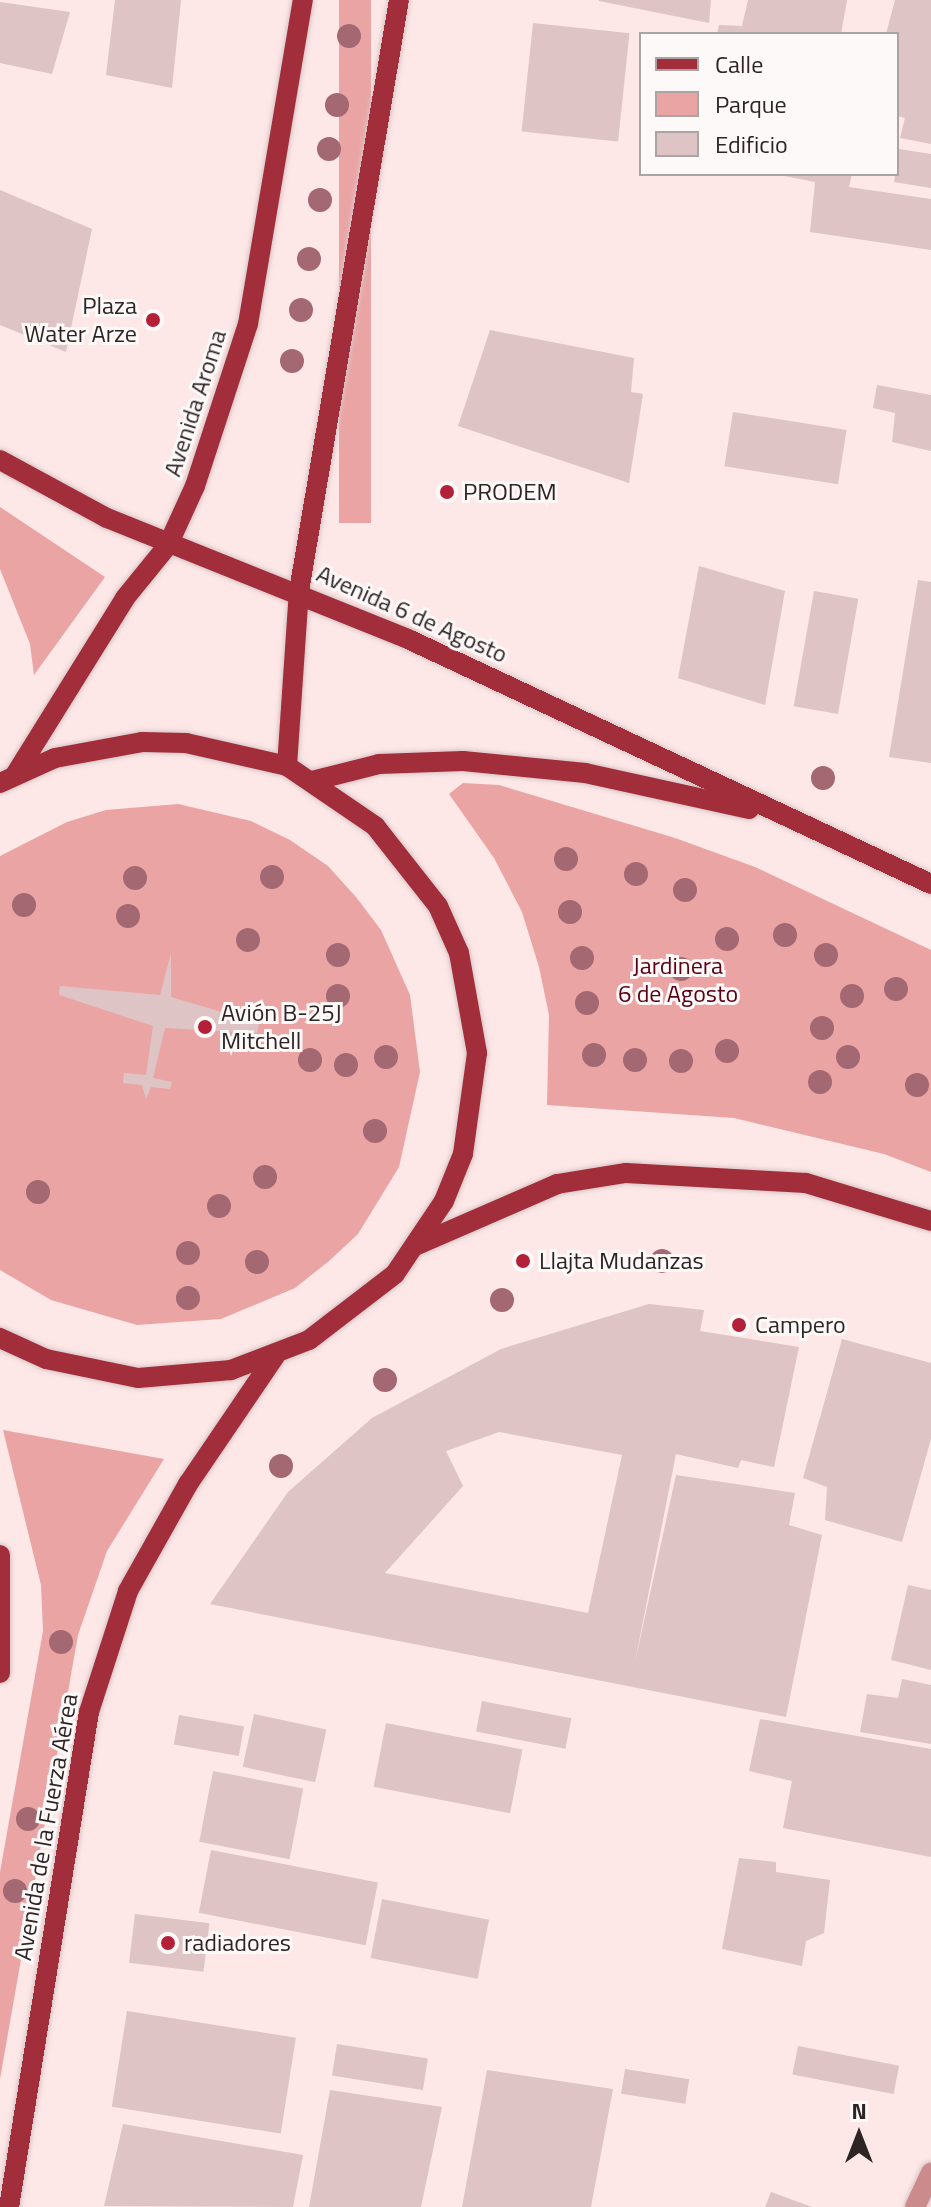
<!DOCTYPE html>
<meta charset="utf-8">
<style>
body{margin:0}
#map{position:relative;width:931px;height:2207px;overflow:hidden;background:#fde7e7;font-family:"Titillium Web",sans-serif}
div>[style]{position:absolute}
.green>*{inset:0;background:#eba4a4;transform-origin:0 0}
.building>*{inset:0;background:#dec4c4;transform-origin:0 0}
.roads{filter:drop-shadow(0 0 2px #d8c4c4) drop-shadow(0 0 2px #d8c4c4)}
.minor>*{height:20px;margin:-10px;padding:0 10px;transform-origin:10px;border-radius:10px;background:#cb8a8b}
.major>*{height:20px;margin:-10px;padding:0 10px;transform-origin:10px;border-radius:10px;background:#a22d3b}
.trees>*{width:24px;height:24px;margin:-12px;border-radius:50%;background:#a36872}
.dots>*{width:22px;height:22px;translate:-50% -50%;box-sizing:border-box;border:4px solid #fef9f9;border-radius:50%}
span{translate:-50% -50%;white-space:nowrap;text-align:center;line-height:1.15;-webkit-text-stroke:6px #fef9f9;paint-order:stroke}
.poi-label{font-size:24px;color:#2e2424}
.right{translate:-100% -50%;text-align:right}
.left{translate:0 -50%;text-align:left}
.street-label{font-size:24px;color:#2e2424}
.park-label{font-size:24px;color:#590013}
.legend{position:absolute;left:639px;top:32px;width:260px;height:144px;box-sizing:border-box;background:#fef9f9;border:2px solid #aba4a4;margin:0;padding:10px 14px;list-style:none;font-size:24px;color:#2e2424}
.legend li{display:flex;align-items:center;gap:16px;height:40px}
.legend b{width:40px;border:2px solid #aba4a4}
.north{position:absolute;left:819px;top:2095px;width:80px;height:80px;-webkit-text-stroke:6px #fef9f9;paint-order:stroke;rotate:0deg;font-size:22px;font-weight:700;line-height:32px;text-align:center;color:#2e2424}
.north::after{content:'';display:block;margin:auto;width:28px;height:36px;background:#2e2424;clip-path:polygon(50% 0,100% 100%,50% 72%,0 100%)}
</style>
<div id="map">
<div class="green">
<div style="left:339px;top:0;width:32px;height:523px"></div>
<div style="clip-path:polygon(0 507px,105px 577px,34px 675px,30px 644px,0 569px)"></div>
<div style="clip-path:polygon(463px 783px,499px 785px,675px 838px,755px 867px,931px 950px,931px 1172px,884px 1154px,734px 1118px,547px 1105px,549px 1015px,539px 967px,522px 912px,494px 858px,449px 794px)"></div>
<div style="clip-path:polygon(178px 804px,251px 821px,290px 840px,328px 866px,356px 897px,381px 930px,410px 995px,420px 1072px,399px 1167px,358px 1234px,329px 1261px,295px 1288px,221px 1319px,137px 1325px,51px 1300px,0 1270px,0 856px,67px 822px,106px 810px)"></div>
<div style="clip-path:polygon(3px 1430px,164px 1459px,107px 1551px,78px 1635px,0 2079px,0 1872px,43px 1631px,41px 1585px)"></div>
</div>
<div class="building">
<div style="clip-path:polygon(115px 0,181px 0,172px 88px,106px 75px)"></div>
<div style="clip-path:polygon(599px 0,711px 0,709px 23px,599px 1px)"></div>
<div style="clip-path:polygon(748px 0,847px 0,841px 34px,717px 34px,719px 25px,742px 26px)"></div>
<div style="clip-path:polygon(895px 0,931px 0,931px 144px,900px 138px,905px 118px,897px 116px,897px 34px,886px 34px)"></div>
<div style="clip-path:polygon(0 2px,70px 12px,52px 74px,0 63px)"></div>
<div style="left:533px;top:23px;width:97px;height:109px;rotate:6deg"></div>
<div style="clip-path:polygon(899px 149px,931px 154px,931px 188px,894px 182px)"></div>
<div style="clip-path:polygon(774px 174px,852px 174px,849px 187px,931px 199px,931px 250px,810px 232px,815px 182px)"></div>
<div style="clip-path:polygon(0 190px,92px 229px,66px 352px,0 325px)"></div>
<div style="clip-path:polygon(490px 330px,634px 358px,631px 392px,643px 394px,629px 483px,458px 426px)"></div>
<div style="clip-path:polygon(877px 385px,931px 395px,931px 451px,892px 442px,895px 413px,873px 408px)"></div>
<div style="left:733px;top:412px;width:115px;height:55px;rotate:9deg"></div>
<div style="clip-path:polygon(699px 566px,785px 591px,765px 705px,678px 678px)"></div>
<div style="clip-path:polygon(918px 580px,931px 582px,931px 763px,889px 757px)"></div>
<div style="left:814px;top:591px;width:45px;height:117px;rotate:10deg"></div>
<div style="clip-path:polygon(171px 953px,171px 997px,259px 1023px,257px 1033px,165px 1028px,153px 1078px,172px 1082px,170px 1089px,151px 1087px,146px 1099px,142px 1085px,123px 1083px,124px 1073px,146px 1075px,153px 1026px,59px 995px,60px 986px,160px 995px)"></div>
<div style="clip-path:polygon(evenodd,649px 1304px,704px 1310px,700px 1331px,799px 1347px,774px 1467px,741px 1460px,738px 1468px,676px 1454px,634px 1667px,676px 1475px,795px 1493px,789px 1525px,822px 1535px,786px 1717px,210px 1604px,288px 1492px,372px 1418px,501px 1349px,649px 1304px,499px 1432px,622px 1455px,588px 1613px,385px 1573px,463px 1486px,446px 1451px,499px 1432px)"></div>
<div style="clip-path:polygon(842px 1339px,931px 1363px,931px 1439px,902px 1542px,825px 1520px,827px 1487px,803px 1478px)"></div>
<div style="clip-path:polygon(908px 1585px,931px 1590px,931px 1670px,891px 1660px)"></div>
<div style="clip-path:polygon(902px 1679px,931px 1685px,931px 1744px,860px 1732px,867px 1694px,898px 1698px)"></div>
<div style="left:482px;top:1701px;width:91px;height:31px;rotate:11deg"></div>
<div style="left:254px;top:1714px;width:74px;height:54px;rotate:12deg"></div>
<div style="left:179px;top:1715px;width:66px;height:30px;rotate:10deg"></div>
<div style="clip-path:polygon(760px 1719px,931px 1749px,931px 1857px,783px 1828px,792px 1781px,749px 1771px)"></div>
<div style="left:386px;top:1723px;width:139px;height:65px;rotate:11deg"></div>
<div style="left:213px;top:1771px;width:92px;height:72px;rotate:11deg"></div>
<div style="left:211px;top:1850px;width:170px;height:64px;rotate:11deg"></div>
<div style="clip-path:polygon(739px 1858px,776px 1862px,776px 1872px,830px 1880px,824px 1933px,806px 1941px,802px 1966px,722px 1949px)"></div>
<div style="left:382px;top:1899px;width:109px;height:60px;rotate:11deg"></div>
<div style="left:135px;top:1914px;width:75px;height:49px;rotate:7deg"></div>
<div style="left:127px;top:2011px;width:171px;height:97px;rotate:9deg"></div>
<div style="left:337px;top:2044px;width:92px;height:32px;rotate:9deg"></div>
<div style="left:798px;top:2046px;width:103px;height:29px;rotate:11deg"></div>
<div style="left:625px;top:2069px;width:65px;height:25px;rotate:9deg"></div>
<div style="clip-path:polygon(487px 2070px,613px 2089px,591px 2207px,462px 2207px)"></div>
<div style="clip-path:polygon(330px 2090px,442px 2107px,421px 2207px,309px 2207px)"></div>
<div style="clip-path:polygon(123px 2124px,303px 2155px,293px 2207px,104px 2206px)"></div>
<div style="clip-path:polygon(771px 2192px,812px 2207px,765px 2207px)"></div>
</div>
<div class="roads">
<div class="minor">
<div style="left:915px;top:2207px;width:38px;rotate:-65deg"></div>
</div>
<div class="major">
<div style="left:0;top:460px;width:122px;rotate:28.5deg"></div>
<div style="left:107px;top:518px;width:324px;rotate:21.9deg"></div>
<div style="left:408px;top:639px;width:578px;rotate:25.1deg"></div>
<div style="left:287px;top:766px;width:175px;rotate:-86.1deg"></div>
<div style="left:299px;top:591px;width:599px;rotate:-80.4deg"></div>
<div style="left:15px;top:775px;width:208px;rotate:-58.1deg"></div>
<div style="left:125px;top:598px;width:68px;rotate:-50.9deg"></div>
<div style="left:168px;top:545px;width:65px;rotate:-65.4deg"></div>
<div style="left:195px;top:486px;width:170px;rotate:-71.9deg"></div>
<div style="left:248px;top:324px;width:329px;rotate:-80.4deg"></div>
<div style="left:312px;top:781px;width:69px;rotate:-14.2deg"></div>
<div style="left:379px;top:764px;width:84px;rotate:-2deg"></div>
<div style="left:463px;top:761px;width:123px;rotate:5.6deg"></div>
<div style="left:585px;top:773px;width:168px;rotate:12.4deg"></div>
<div style="left:0;top:783px;width:60px;rotate:-24.4deg"></div>
<div style="left:55px;top:758px;width:88px;rotate:-10.4deg"></div>
<div style="left:142px;top:742px;width:44px;rotate:1.3deg"></div>
<div style="left:186px;top:743px;width:104px;rotate:12.8deg"></div>
<div style="left:287px;top:766px;width:107px;rotate:34.3deg"></div>
<div style="left:375px;top:826px;width:102px;rotate:51.8deg"></div>
<div style="left:438px;top:906px;width:51px;rotate:65.9deg"></div>
<div style="left:459px;top:953px;width:102px;rotate:79.8deg"></div>
<div style="left:477px;top:1053px;width:102px;rotate:97.9deg"></div>
<div style="left:463px;top:1154px;width:51px;rotate:112deg"></div>
<div style="left:444px;top:1201px;width:88px;rotate:123.9deg"></div>
<div style="left:395px;top:1274px;width:108px;rotate:142.5deg"></div>
<div style="left:309px;top:1340px;width:84px;rotate:159deg"></div>
<div style="left:231px;top:1370px;width:93px;rotate:175.1deg"></div>
<div style="left:138px;top:1378px;width:94px;rotate:-168.3deg"></div>
<div style="left:46px;top:1359px;width:51px;rotate:-155.5deg"></div>
<div style="left:417px;top:1245px;width:153px;rotate:-23.5deg"></div>
<div style="left:557px;top:1184px;width:70px;rotate:-9.1deg"></div>
<div style="left:626px;top:1173px;width:180px;rotate:3.2deg"></div>
<div style="left:806px;top:1183px;width:131px;rotate:16.9deg"></div>
<div style="left:0;top:1555px;width:118px;rotate:90deg"></div>
<div style="left:9px;top:2207px;width:501px;rotate:-80.82deg"></div>
<div style="left:89px;top:1712px;width:127px;rotate:-72.1deg"></div>
<div style="left:128px;top:1591px;width:123px;rotate:-60.7deg"></div>
<div style="left:188px;top:1484px;width:155px;rotate:-55.8deg"></div>
</div>
</div>
<div class="trees">
<div style="left:349px;top:36px"></div>
<div style="left:337px;top:105px"></div>
<div style="left:329px;top:149px"></div>
<div style="left:320px;top:200px"></div>
<div style="left:309px;top:259px"></div>
<div style="left:301px;top:310px"></div>
<div style="left:292px;top:361px"></div>
<div style="left:823px;top:778px"></div>
<div style="left:566px;top:859px"></div>
<div style="left:636px;top:874px"></div>
<div style="left:272px;top:877px"></div>
<div style="left:135px;top:878px"></div>
<div style="left:685px;top:890px"></div>
<div style="left:24px;top:905px"></div>
<div style="left:570px;top:912px"></div>
<div style="left:128px;top:916px"></div>
<div style="left:785px;top:935px"></div>
<div style="left:727px;top:939px"></div>
<div style="left:248px;top:940px"></div>
<div style="left:338px;top:955px"></div>
<div style="left:826px;top:955px"></div>
<div style="left:582px;top:958px"></div>
<div style="left:681px;top:969px"></div>
<div style="left:896px;top:989px"></div>
<div style="left:338px;top:996px"></div>
<div style="left:852px;top:996px"></div>
<div style="left:587px;top:1003px"></div>
<div style="left:822px;top:1028px"></div>
<div style="left:727px;top:1051px"></div>
<div style="left:594px;top:1055px"></div>
<div style="left:386px;top:1057px"></div>
<div style="left:848px;top:1057px"></div>
<div style="left:310px;top:1060px"></div>
<div style="left:635px;top:1060px"></div>
<div style="left:681px;top:1061px"></div>
<div style="left:346px;top:1065px"></div>
<div style="left:820px;top:1082px"></div>
<div style="left:917px;top:1085px"></div>
<div style="left:375px;top:1131px"></div>
<div style="left:265px;top:1177px"></div>
<div style="left:38px;top:1192px"></div>
<div style="left:219px;top:1206px"></div>
<div style="left:188px;top:1253px"></div>
<div style="left:662px;top:1261px"></div>
<div style="left:257px;top:1262px"></div>
<div style="left:188px;top:1298px"></div>
<div style="left:502px;top:1300px"></div>
<div style="left:385px;top:1380px"></div>
<div style="left:281px;top:1466px"></div>
<div style="left:61px;top:1642px"></div>
<div style="left:28px;top:1819px"></div>
<div style="left:15px;top:1891px"></div>
</div>
<div class="dots">
<div style="left:153px;top:320px;background:#b32038"></div>
<div style="left:447px;top:492px;background:#b32038"></div>
<div style="left:205px;top:1027px;background:#b32038"></div>
<div style="left:523px;top:1261px;background:#b32038"></div>
<div style="left:739px;top:1325px;background:#b32038"></div>
<div style="left:168px;top:1943px;background:#b32038"></div>
</div>
<div class="poi-label">
<span class="right" style="left:137px;top:320px">Plaza<br>Water Arze</span>
<span class="left" style="left:463px;top:492px">PRODEM</span>
<span class="left" style="left:221px;top:1027px">Avión B-25J<br>Mitchell</span>
<span class="left" style="left:539px;top:1261px">Llajta Mudanzas</span>
<span class="left" style="left:755px;top:1325px">Campero</span>
<span class="left" style="left:184px;top:1943px">radiadores</span>
</div>
<div class="street-label">
<span style="left:195px;top:403px;rotate:-72deg">Avenida Aroma</span>
<span style="left:412px;top:614px;rotate:24deg">Avenida 6 de Agosto</span>
<span style="left:46px;top:1827px;rotate:-80deg">Avenida de la Fuerza Aérea</span>
</div>
<div class="park-label">
<span style="left:678px;top:980px">Jardinera<br>6 de Agosto</span>
</div>
<ul class="legend">
<li><b style="height:10px;background:#a22d3b"></b>Calle</li>
<li><b style="height:22px;background:#eba4a4"></b>Parque</li>
<li><b style="height:22px;background:#dec4c4"></b>Edificio</li>
</ul>
<div class="north">N</div>
</div>
